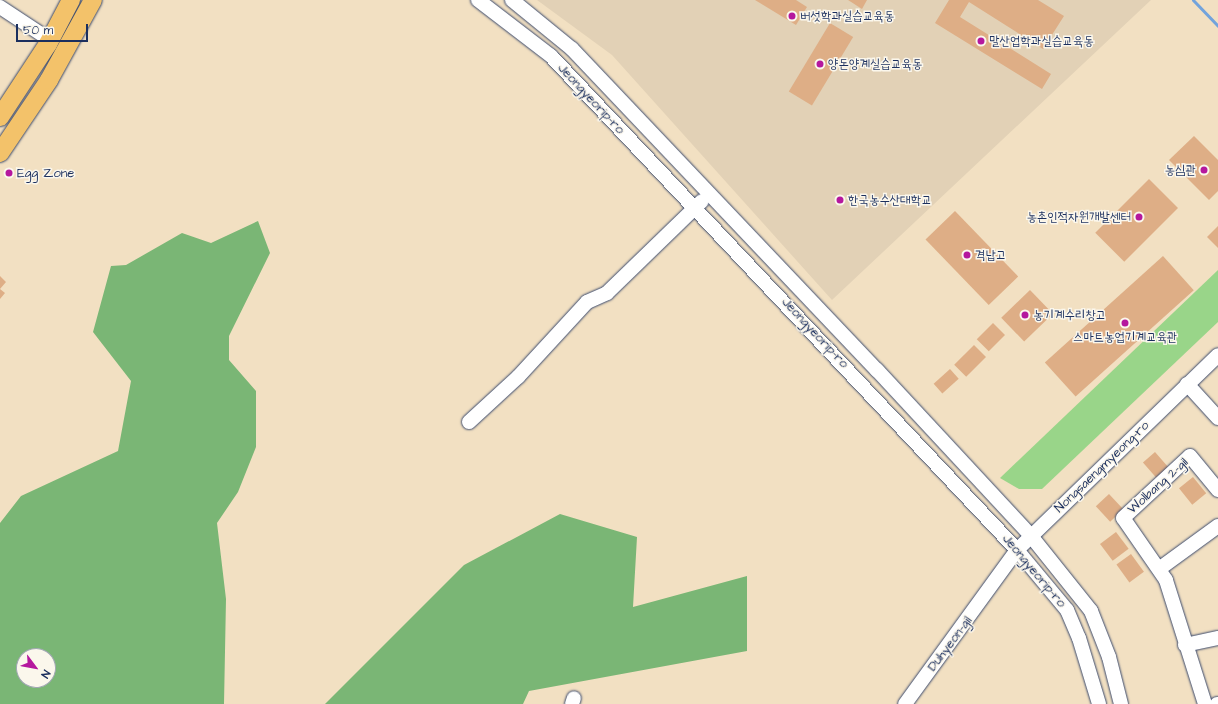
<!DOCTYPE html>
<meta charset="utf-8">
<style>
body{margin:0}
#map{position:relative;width:1218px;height:704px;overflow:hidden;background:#f2e0c2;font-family:"Architects Daughter","Poor Story",sans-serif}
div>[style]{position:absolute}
.built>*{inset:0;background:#e2d1b6}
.green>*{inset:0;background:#99d589}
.forest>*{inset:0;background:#7ab675}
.stream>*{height:3px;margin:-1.5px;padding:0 1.5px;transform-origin:1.5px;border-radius:1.5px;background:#72a3dc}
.building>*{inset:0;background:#deae86;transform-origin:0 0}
.roads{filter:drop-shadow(0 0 1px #3b4a6d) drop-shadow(0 0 1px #3b4a6d)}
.minor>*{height:14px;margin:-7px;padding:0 7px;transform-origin:7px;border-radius:7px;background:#fff}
.major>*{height:18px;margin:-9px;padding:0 9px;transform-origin:9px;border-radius:9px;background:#f3c26a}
.dots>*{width:11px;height:11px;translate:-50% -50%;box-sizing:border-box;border:2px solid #fbf7ec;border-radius:50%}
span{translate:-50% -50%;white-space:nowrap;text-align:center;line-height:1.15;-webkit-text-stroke:3px #fbf7ec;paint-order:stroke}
.poi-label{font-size:13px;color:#1b2f5e}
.left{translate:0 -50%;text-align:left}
.right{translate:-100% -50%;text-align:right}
.street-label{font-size:13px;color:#1b2f5e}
.north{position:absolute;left:16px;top:648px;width:40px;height:40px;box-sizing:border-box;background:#fbf7ec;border:1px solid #a1a7b3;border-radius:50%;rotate:122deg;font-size:11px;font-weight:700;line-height:16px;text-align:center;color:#1b2f5e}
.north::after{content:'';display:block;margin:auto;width:14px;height:18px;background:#b5179e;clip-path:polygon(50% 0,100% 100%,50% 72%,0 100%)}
.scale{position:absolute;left:16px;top:24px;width:72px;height:18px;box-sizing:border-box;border:2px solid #1b2f5e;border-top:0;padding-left:5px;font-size:12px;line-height:14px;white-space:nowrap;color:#1b2f5e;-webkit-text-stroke:3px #fbf7ec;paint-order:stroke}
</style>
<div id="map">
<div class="built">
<div style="clip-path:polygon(537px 0,1151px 0,832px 300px,612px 55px)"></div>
</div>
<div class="green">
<div style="clip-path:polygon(1218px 270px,1218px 322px,1042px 489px,1019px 489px,1000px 478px)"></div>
</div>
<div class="forest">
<div style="clip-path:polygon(evenodd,258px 221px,270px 253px,229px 336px,229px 360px,256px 391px,256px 447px,238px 492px,217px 523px,226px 599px,224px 704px,0 704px,0 523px,21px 496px,118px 451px,131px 381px,93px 332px,111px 266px,126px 265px,182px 233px,211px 243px,258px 221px,24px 656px,48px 656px,48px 680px,24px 680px,24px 656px)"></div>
<div style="clip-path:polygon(560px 514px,637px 537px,633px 607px,747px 576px,747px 651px,529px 691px,523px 704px,325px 704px,464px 565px)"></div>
</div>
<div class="stream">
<div style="left:1193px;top:0;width:36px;rotate:46deg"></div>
</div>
<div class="building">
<div style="clip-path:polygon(755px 0,796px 0,807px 7px,796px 25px)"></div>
<div style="clip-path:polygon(848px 0,867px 0,862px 9px)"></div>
<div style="clip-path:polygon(949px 0,1038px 0,1064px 16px,1043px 49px,969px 2px,960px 17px,1051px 74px,1042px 89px,935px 23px)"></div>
<div style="left:830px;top:23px;width:27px;height:80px;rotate:31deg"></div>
<div style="clip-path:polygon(1194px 136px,1218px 160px,1218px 191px,1209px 200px,1169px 160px)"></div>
<div style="left:1149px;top:179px;width:41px;height:76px;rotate:45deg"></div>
<div style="left:955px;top:211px;width:91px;height:41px;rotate:46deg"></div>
<div style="clip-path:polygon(1218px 226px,1218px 248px,1207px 237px)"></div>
<div style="left:1163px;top:256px;width:46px;height:159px;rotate:48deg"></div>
<div style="clip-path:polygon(0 276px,6px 282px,0 289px,5px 293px,0 299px)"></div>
<div style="left:1030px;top:290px;width:33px;height:40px;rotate:46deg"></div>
<div style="left:993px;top:323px;width:17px;height:23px;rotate:45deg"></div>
<div style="left:974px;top:345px;width:17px;height:28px;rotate:45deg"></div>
<div style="left:950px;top:369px;width:13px;height:22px;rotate:48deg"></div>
<div style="left:1155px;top:452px;width:21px;height:16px;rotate:49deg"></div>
<div style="left:1193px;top:477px;width:21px;height:18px;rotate:51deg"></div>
<div style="left:1109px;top:494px;width:21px;height:18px;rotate:47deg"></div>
<div style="left:1116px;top:532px;width:21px;height:20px;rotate:53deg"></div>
<div style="left:1131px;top:554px;width:22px;height:18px;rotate:54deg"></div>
</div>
<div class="roads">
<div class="minor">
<div style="left:478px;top:0;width:92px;rotate:37.5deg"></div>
<div style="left:551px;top:56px;width:679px;rotate:46.67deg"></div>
<div style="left:1017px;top:550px;width:78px;rotate:50.2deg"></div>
<div style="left:1067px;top:610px;width:30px;rotate:67deg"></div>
<div style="left:1079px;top:638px;width:69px;rotate:73.1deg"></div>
<div style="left:512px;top:0;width:77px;rotate:39.2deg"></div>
<div style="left:572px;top:49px;width:443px;rotate:46.5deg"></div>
<div style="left:877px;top:370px;width:226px;rotate:47.1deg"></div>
<div style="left:1031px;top:536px;width:96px;rotate:51.3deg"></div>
<div style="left:1091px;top:611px;width:49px;rotate:68.6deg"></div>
<div style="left:1109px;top:657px;width:49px;rotate:75.7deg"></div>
<div style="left:0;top:7px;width:60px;rotate:33.4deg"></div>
<div style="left:1187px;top:384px;width:46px;rotate:47.6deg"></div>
<div style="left:469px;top:422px;width:67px;rotate:-42.6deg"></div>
<div style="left:518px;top:377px;width:102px;rotate:-47.4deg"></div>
<div style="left:587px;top:302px;width:22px;rotate:-24deg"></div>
<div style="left:607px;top:293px;width:132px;rotate:-44.1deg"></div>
<div style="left:1159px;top:569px;width:73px;rotate:-36.1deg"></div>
<div style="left:1185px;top:645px;width:34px;rotate:-12deg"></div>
<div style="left:572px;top:704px;width:6px;rotate:-72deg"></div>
<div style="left:905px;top:704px;width:190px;rotate:-54deg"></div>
<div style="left:1017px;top:550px;width:280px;rotate:-44.1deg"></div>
<div style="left:1205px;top:704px;width:130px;rotate:-107.5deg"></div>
<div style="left:1166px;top:580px;width:75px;rotate:-124.7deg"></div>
<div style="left:1123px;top:518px;width:91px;rotate:-42.8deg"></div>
<div style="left:1190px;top:456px;width:44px;rotate:50.5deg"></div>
<div style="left:1217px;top:704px;width:1px"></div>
</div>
<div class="major">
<div style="left:0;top:117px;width:87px;rotate:-56.7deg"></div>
<div style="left:48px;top:44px;width:50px;rotate:-62.4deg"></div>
<div style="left:0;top:153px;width:88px;rotate:-56.1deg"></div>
<div style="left:49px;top:80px;width:91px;rotate:-61.2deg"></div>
</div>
</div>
<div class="dots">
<div style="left:792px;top:16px;background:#b5179e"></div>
<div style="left:981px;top:41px;background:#b5179e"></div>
<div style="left:820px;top:64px;background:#b5179e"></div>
<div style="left:1204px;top:170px;background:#b5179e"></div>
<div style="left:9px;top:173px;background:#b5179e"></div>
<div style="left:840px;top:200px;background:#b5179e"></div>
<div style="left:1139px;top:217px;background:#b5179e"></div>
<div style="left:967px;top:255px;background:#b5179e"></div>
<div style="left:1025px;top:315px;background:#b5179e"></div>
<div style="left:1125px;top:323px;background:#b5179e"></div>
</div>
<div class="poi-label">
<span class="left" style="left:800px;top:16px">버섯학과실습교육동</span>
<span class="left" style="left:989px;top:41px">말산업학과실습교육동</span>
<span class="left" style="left:828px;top:64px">양돈양계실습교육동</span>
<span class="right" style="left:1196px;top:170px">농심관</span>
<span class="left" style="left:17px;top:173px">Egg Zone</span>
<span class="left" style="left:848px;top:200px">한국농수산대학교</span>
<span class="right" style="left:1131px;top:217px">농촌인적자원개발센터</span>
<span class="left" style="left:975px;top:255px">격납고</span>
<span class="left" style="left:1033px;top:315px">농기계수리창고</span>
<span style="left:1125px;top:337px">스마트농업기계교육관</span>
</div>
<div class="street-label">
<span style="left:591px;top:99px;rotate:47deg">Jeongyeorip-ro</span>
<span style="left:815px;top:333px;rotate:47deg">Jeongyeorip-ro</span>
<span style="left:1102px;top:467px;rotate:-44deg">Nongsaengmyeong-ro</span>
<span style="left:1158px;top:486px;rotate:-42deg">Wolbang 2-gil</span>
<span style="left:1034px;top:571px;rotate:50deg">Jeongyeorip-ro</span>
<span style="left:950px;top:644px;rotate:-53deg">Duhyeon-gil</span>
</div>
<div class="north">N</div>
<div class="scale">50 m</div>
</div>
